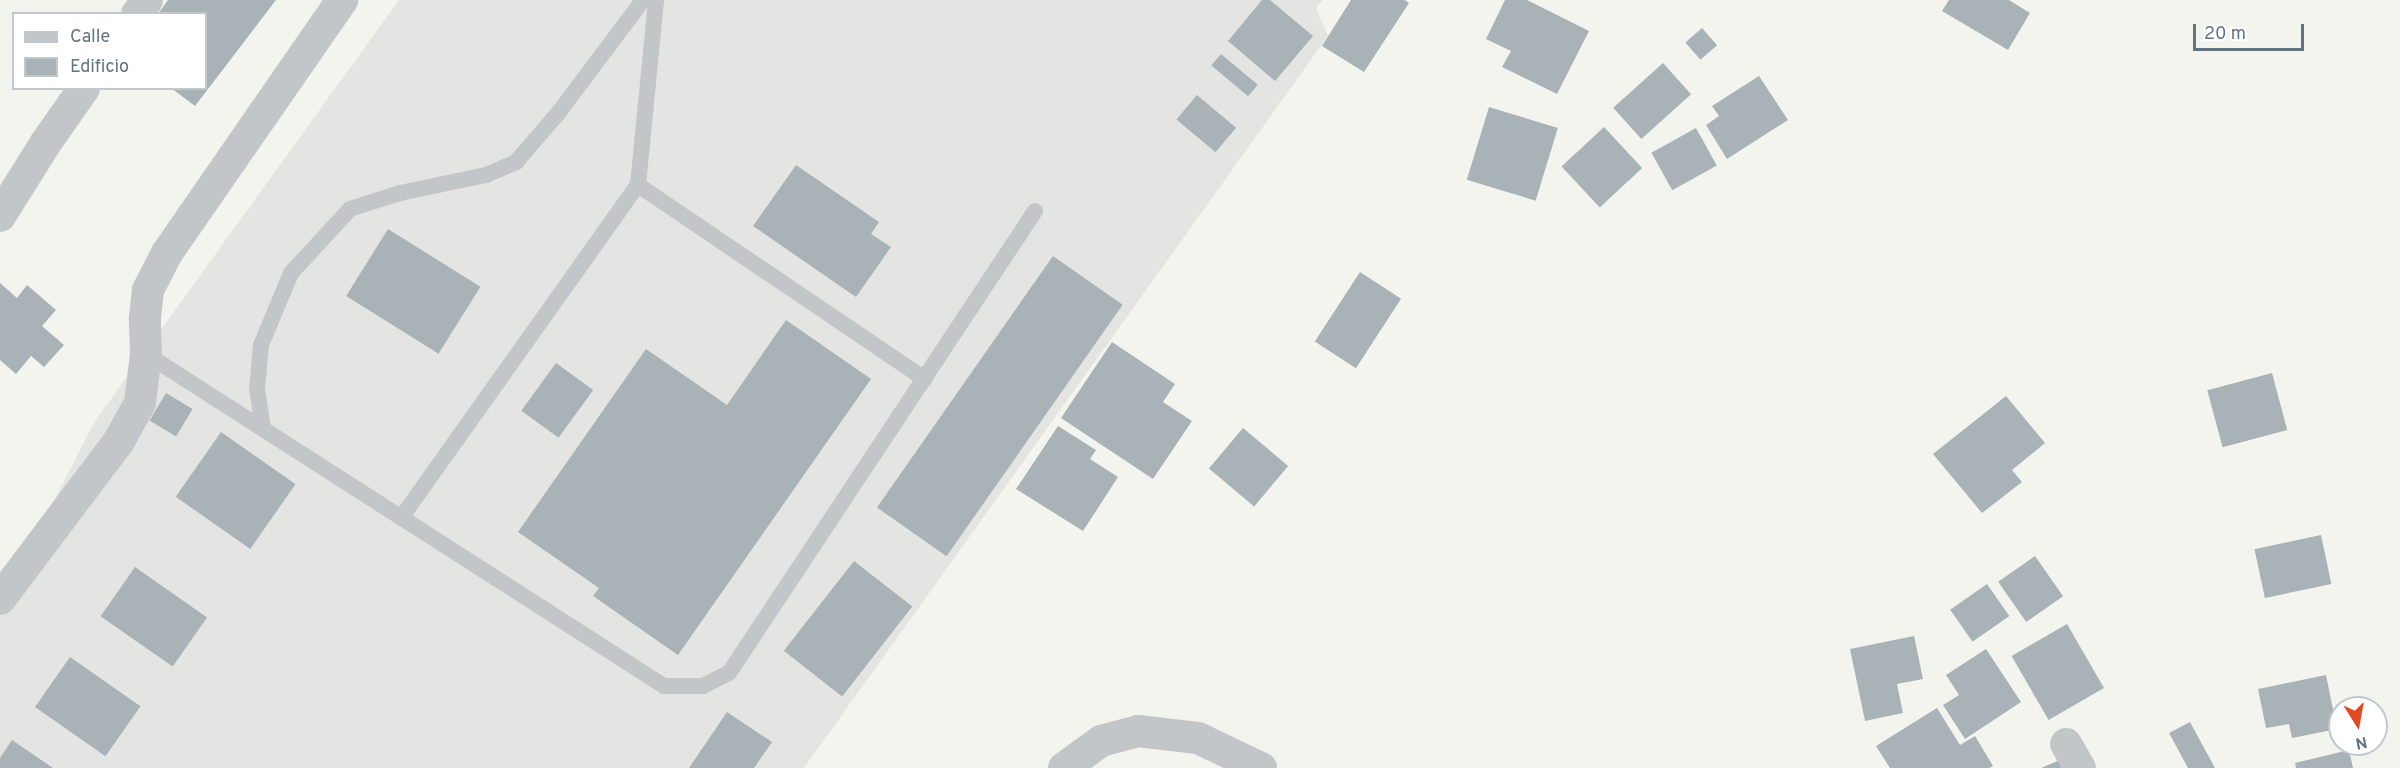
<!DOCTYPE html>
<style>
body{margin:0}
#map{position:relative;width:2400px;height:768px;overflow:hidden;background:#f4f4ef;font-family:Overpass,sans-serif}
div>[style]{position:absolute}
.built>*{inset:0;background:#e4e5e3}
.building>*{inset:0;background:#a9b2b6;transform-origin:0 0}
.lane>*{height:16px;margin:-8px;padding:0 8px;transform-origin:8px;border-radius:8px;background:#c3c6c9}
.street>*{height:32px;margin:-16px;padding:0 16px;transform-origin:16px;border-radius:16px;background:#c3c6c9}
span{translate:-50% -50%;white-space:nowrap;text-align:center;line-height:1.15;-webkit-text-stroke:6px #fff;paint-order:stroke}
.legend{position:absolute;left:12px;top:12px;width:195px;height:78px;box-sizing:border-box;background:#fff;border:2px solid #c0c7cd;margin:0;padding:8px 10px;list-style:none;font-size:18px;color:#627481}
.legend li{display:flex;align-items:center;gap:12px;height:30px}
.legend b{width:30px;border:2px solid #c0c7cd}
.north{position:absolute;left:2328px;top:696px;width:60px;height:60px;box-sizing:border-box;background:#fff;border:2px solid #c0c7cd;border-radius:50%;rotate:169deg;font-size:16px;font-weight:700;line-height:24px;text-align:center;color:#627481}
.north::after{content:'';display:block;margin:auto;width:21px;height:27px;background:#e5471e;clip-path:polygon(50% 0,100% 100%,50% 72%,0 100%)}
.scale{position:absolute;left:2193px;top:24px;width:111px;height:27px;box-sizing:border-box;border:3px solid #627481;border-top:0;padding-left:8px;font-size:18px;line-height:21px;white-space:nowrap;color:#627481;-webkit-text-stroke:4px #fff;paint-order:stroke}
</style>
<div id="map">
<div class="built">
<div style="clip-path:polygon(399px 0,1323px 0,1316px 8px,1328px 36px,804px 768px,0 768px,0 605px,95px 421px)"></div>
</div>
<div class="building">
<div style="clip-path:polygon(168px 0,276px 0,195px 106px,171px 88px,206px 88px,206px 14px,158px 14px)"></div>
<div style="clip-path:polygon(1262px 0,1270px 0,1313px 36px,1275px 81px,1228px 41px)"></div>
<div style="clip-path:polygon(1351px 0,1405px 0,1409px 3px,1364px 72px,1322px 46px)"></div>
<div style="clip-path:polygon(1505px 0,1527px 0,1589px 31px,1557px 94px,1502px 67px,1511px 51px,1486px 39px)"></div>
<div style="clip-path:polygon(1949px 0,2009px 0,2030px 13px,2008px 50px,1942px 11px)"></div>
<div style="left:1702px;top:28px;width:23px;height:22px;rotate:49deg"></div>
<div style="left:1221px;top:54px;width:48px;height:15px;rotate:40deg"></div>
<div style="left:1663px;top:63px;width:42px;height:67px;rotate:48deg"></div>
<div style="clip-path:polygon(1759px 76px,1788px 120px,1727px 159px,1706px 125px,1719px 116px,1712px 106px)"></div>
<div style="left:1197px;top:95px;width:51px;height:32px;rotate:40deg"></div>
<div style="left:1489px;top:107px;width:72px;height:76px;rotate:17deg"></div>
<div style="left:1604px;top:127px;width:56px;height:58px;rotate:47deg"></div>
<div style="left:1696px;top:128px;width:43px;height:51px;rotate:61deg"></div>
<div style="clip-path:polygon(796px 165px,879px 222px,871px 234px,891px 247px,856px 297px,753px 226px)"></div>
<div style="left:388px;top:229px;width:109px;height:79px;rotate:32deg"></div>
<div style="left:1053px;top:256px;width:85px;height:307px;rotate:35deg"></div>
<div style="left:1360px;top:272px;width:49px;height:83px;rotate:33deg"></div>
<div style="clip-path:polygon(0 283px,17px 298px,27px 285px,56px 310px,42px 326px,64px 345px,44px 367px,31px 356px,16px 374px,0 360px)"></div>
<div style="clip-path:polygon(786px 320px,871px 379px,678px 655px,593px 596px,599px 588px,518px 532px,646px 349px,727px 405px)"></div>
<div style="clip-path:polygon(1112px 342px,1175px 384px,1163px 402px,1192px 421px,1153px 479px,1061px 418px)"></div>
<div style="left:556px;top:363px;width:46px;height:59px;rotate:36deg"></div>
<div style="left:2272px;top:373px;width:59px;height:67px;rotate:75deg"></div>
<div style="left:166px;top:393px;width:31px;height:32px;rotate:31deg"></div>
<div style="clip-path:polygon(2006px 396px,2045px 443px,2012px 470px,2022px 482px,1982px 513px,1933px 454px)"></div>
<div style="clip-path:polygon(1058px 426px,1096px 450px,1090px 459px,1118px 477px,1083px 531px,1016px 489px)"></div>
<div style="left:1243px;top:428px;width:59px;height:53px;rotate:40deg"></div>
<div style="left:221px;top:432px;width:91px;height:79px;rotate:35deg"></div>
<div style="left:2321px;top:535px;width:50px;height:68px;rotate:78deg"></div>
<div style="left:2035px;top:556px;width:49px;height:45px;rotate:55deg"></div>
<div style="left:854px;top:561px;width:74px;height:114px;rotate:38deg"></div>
<div style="left:135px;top:567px;width:88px;height:60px;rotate:35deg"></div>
<div style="left:1987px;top:584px;width:39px;height:45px;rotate:55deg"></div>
<div style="left:2067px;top:624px;width:74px;height:64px;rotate:60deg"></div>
<div style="clip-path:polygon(1914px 636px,1923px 679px,1897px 684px,1903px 713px,1865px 721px,1850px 649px)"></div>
<div style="clip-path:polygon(1986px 649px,2021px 702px,1965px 739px,1943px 705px,1959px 695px,1946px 675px)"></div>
<div style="left:70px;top:657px;width:86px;height:61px;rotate:35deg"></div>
<div style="clip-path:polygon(2326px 675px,2337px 729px,2292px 738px,2289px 724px,2266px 728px,2258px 689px)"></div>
<div style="clip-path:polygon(1937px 708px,1960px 745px,1975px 736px,1993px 766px,1989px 768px,1890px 768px,1876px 746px)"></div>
<div style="clip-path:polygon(727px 712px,772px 742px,754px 768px,689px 768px)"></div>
<div style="clip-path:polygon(2190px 722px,2215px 768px,2188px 768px,2169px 733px)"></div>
<div style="clip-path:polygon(12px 740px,53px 768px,0 768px,0 758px)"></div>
<div style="clip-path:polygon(2349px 750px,2353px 768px,2296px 768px,2295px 763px)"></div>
<div style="clip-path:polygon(2062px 759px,2066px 768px,2041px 768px)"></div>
</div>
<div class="lane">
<div style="left:638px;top:185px;width:346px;rotate:34.1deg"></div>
<div style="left:146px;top:354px;width:615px;rotate:32.66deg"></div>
<div style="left:664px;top:686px;width:39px"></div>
<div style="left:703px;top:686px;width:29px;rotate:-27deg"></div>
<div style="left:729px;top:673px;width:554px;rotate:-56.48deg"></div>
<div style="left:263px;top:429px;width:41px;rotate:-98.3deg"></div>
<div style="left:257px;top:388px;width:43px;rotate:-84.7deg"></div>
<div style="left:261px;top:345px;width:78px;rotate:-67.4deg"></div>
<div style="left:291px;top:273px;width:87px;rotate:-47.3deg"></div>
<div style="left:350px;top:209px;width:52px;rotate:-17.7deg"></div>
<div style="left:400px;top:193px;width:88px;rotate:-11.8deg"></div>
<div style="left:486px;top:175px;width:33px;rotate:-23deg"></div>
<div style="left:516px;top:162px;width:66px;rotate:-49.3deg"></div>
<div style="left:559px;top:112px;width:140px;rotate:-53.1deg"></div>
<div style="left:401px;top:518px;width:409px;rotate:-54.6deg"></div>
<div style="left:638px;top:185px;width:186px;rotate:-84.4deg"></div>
</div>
<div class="street">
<div style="left:137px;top:14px;width:17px;rotate:-54deg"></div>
<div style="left:0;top:216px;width:85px;rotate:-58deg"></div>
<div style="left:45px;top:144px;width:68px;rotate:-55.1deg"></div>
<div style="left:0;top:599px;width:198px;rotate:-53deg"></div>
<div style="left:119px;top:441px;width:43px;rotate:-61.1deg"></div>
<div style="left:140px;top:403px;width:49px;rotate:-83deg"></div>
<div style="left:146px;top:354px;width:36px;rotate:-92deg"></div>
<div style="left:145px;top:318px;width:28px;rotate:-84deg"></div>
<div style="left:148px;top:290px;width:42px;rotate:-62.8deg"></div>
<div style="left:167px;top:253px;width:308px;rotate:-55.3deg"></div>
<div style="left:2066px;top:744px;width:28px;rotate:60deg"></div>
<div style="left:1064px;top:768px;width:46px;rotate:-36.1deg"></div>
<div style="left:1101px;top:741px;width:38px;rotate:-15deg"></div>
<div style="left:1138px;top:731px;width:60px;rotate:6.7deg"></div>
<div style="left:1198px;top:738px;width:70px;rotate:25.5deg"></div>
</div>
<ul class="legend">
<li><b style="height:8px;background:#c3c6c9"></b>Calle</li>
<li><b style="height:16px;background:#a9b2b6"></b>Edificio</li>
</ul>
<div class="north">N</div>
<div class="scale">20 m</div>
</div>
